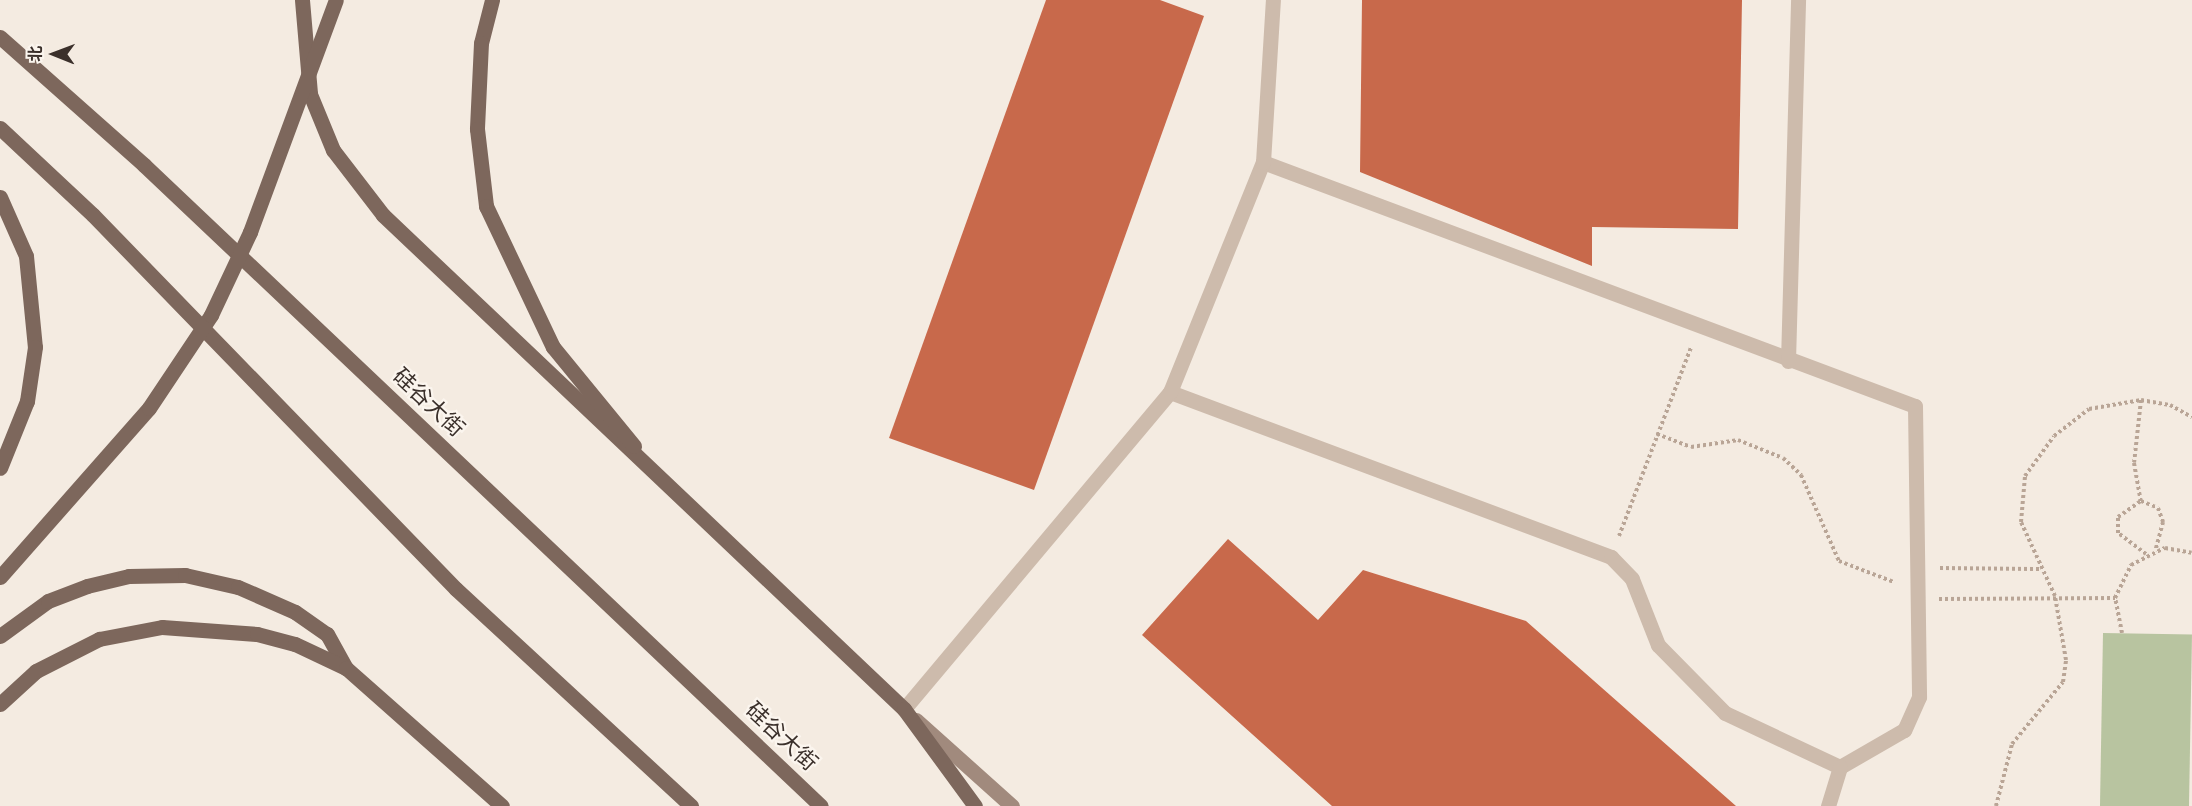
<!DOCTYPE html>
<meta charset="utf-8">
<style>
body{margin:0}
#map{position:relative;width:2192px;height:806px;overflow:hidden;background:#f4ebe1;font-family:"Alegreya Sans","Noto Sans SC",sans-serif}
div>[style]{position:absolute}
.green>*{inset:0;background:#b8c4a0;transform-origin:0 0}
.building>*{inset:0;background:#c8694b}
.path>*{height:4px;margin-top:-2px;transform-origin:0;background:repeating-linear-gradient(90deg,#b9a596 0 3px,transparent 0 6px)}
.street>*{height:15px;margin:-7.5px;padding:0 7.5px;transform-origin:7.5px;border-radius:7.5px;background:#cdbbac}
.secondary>*{height:15px;margin:-7.5px;padding:0 7.5px;transform-origin:7.5px;border-radius:7.5px;background:#a18a7d}
.primary>*{height:15px;margin:-7.5px;padding:0 7.5px;transform-origin:7.5px;border-radius:7.5px;background:#7d675c}
.primary-bridge>*{height:15px;margin:-7.5px;padding:0 7.5px;transform-origin:7.5px;border-radius:7.5px;background:#7d675c}
span{translate:-50% -50%;white-space:nowrap;text-align:center;line-height:1.15;-webkit-text-stroke:4.5px #fbf5ee;paint-order:stroke}
.street-label{font-size:22px;color:#3b302b}
.north{position:absolute;left:24px;top:24px;width:60px;height:60px;-webkit-text-stroke:4px #fbf5ee;paint-order:stroke;rotate:271deg;font-size:16px;font-weight:700;line-height:24px;text-align:center;color:#3b302b}
.north::after{content:'';display:block;margin:auto;width:21px;height:27px;background:#3b302b;clip-path:polygon(50% 0,100% 100%,50% 72%,0 100%)}
</style>
<div id="map">
<div class="green">
<div style="left:2103px;top:633px;width:89px;height:173px;rotate:1deg"></div>
</div>
<div class="building">
<div style="clip-path:polygon(1046px 0,1160px 0,1204px 16px,1034px 490px,889px 438px)"></div>
<div style="clip-path:polygon(1362px 0,1742px 0,1738px 229px,1592px 227px,1592px 266px,1360px 172px)"></div>
<div style="clip-path:polygon(1228px 539px,1318px 620px,1363px 570px,1526px 621px,1736px 806px,1332px 806px,1142px 635px)"></div>
</div>
<div class="path">
<div style="left:2141px;top:400px;width:63px;rotate:96.3deg"></div>
<div style="left:2134px;top:463px;width:39px;rotate:80deg"></div>
<div style="left:1657px;top:434px;width:36px;rotate:21deg"></div>
<div style="left:1691px;top:447px;width:48px;rotate:-8.5deg"></div>
<div style="left:1738px;top:440px;width:48px;rotate:21.8deg"></div>
<div style="left:1783px;top:458px;width:25px;rotate:43deg"></div>
<div style="left:1801px;top:475px;width:94px;rotate:66.2deg"></div>
<div style="left:1839px;top:561px;width:59px;rotate:20.9deg"></div>
<div style="left:1619px;top:536px;width:202px;rotate:-69.1deg"></div>
<div style="left:2146px;top:554px;width:35px;rotate:-143deg"></div>
<div style="left:2118px;top:533px;width:16px;rotate:-90deg"></div>
<div style="left:2118px;top:517px;width:28px;rotate:-35deg"></div>
<div style="left:2141px;top:501px;width:18px;rotate:22deg"></div>
<div style="left:2158px;top:508px;width:15px;rotate:70deg"></div>
<div style="left:2163px;top:522px;width:30px;rotate:105deg"></div>
<div style="left:1940px;top:568px;width:102px;rotate:0.6deg"></div>
<div style="left:1939px;top:599px;width:176px;rotate:-0.3deg"></div>
<div style="left:2122px;top:633px;width:36px;rotate:-101deg"></div>
<div style="left:2115px;top:598px;width:37px;rotate:-64deg"></div>
<div style="left:2131px;top:565px;width:38px;rotate:-27deg"></div>
<div style="left:2165px;top:548px;width:27px;rotate:10deg"></div>
<div style="left:1996px;top:806px;width:64px;rotate:-75.5deg"></div>
<div style="left:2012px;top:744px;width:80px;rotate:-50.6deg"></div>
<div style="left:2063px;top:682px;width:22px;rotate:-82deg"></div>
<div style="left:2066px;top:660px;width:65px;rotate:-99.8deg"></div>
<div style="left:2055px;top:596px;width:81px;rotate:-114.7deg"></div>
<div style="left:2021px;top:522px;width:46px;rotate:-85deg"></div>
<div style="left:2025px;top:476px;width:49px;rotate:-54.1deg"></div>
<div style="left:2054px;top:436px;width:44px;rotate:-37.6deg"></div>
<div style="left:2089px;top:409px;width:53px;rotate:-9.8deg"></div>
<div style="left:2141px;top:400px;width:29px;rotate:10deg"></div>
<div style="left:2170px;top:405px;width:25px;rotate:29deg"></div>
</div>
<div class="street">
<div style="left:1263px;top:162px;width:696px;rotate:20.52deg"></div>
<div style="left:1915px;top:406px;width:291px;rotate:89.2deg"></div>
<div style="left:1919px;top:697px;width:36px;rotate:114deg"></div>
<div style="left:1904px;top:730px;width:74px;rotate:150deg"></div>
<div style="left:1788px;top:361px;width:361px;rotate:-88.4deg"></div>
<div style="left:1170px;top:392px;width:471px;rotate:20.5deg"></div>
<div style="left:1611px;top:557px;width:30px;rotate:46deg"></div>
<div style="left:1632px;top:579px;width:71px;rotate:68.5deg"></div>
<div style="left:1658px;top:645px;width:95px;rotate:45.4deg"></div>
<div style="left:1725px;top:713px;width:127px;rotate:25.2deg"></div>
<div style="left:1840px;top:767px;width:41px;rotate:107.1deg"></div>
<div style="left:904px;top:709px;width:414px;rotate:-50deg"></div>
<div style="left:1170px;top:392px;width:248px;rotate:-68deg"></div>
<div style="left:1263px;top:162px;width:162px;rotate:-86.5deg"></div>
</div>
<div class="secondary">
<div style="left:916px;top:720px;width:129px;rotate:41.9deg"></div>
</div>
<div class="primary">
<div style="left:302px;top:0;width:94px;rotate:85.1deg"></div>
<div style="left:310px;top:94px;width:61px;rotate:67.7deg"></div>
<div style="left:333px;top:150px;width:82px;rotate:52.4deg"></div>
<div style="left:383px;top:215px;width:718px;rotate:43.48deg"></div>
<div style="left:904px;top:709px;width:120px;rotate:53.8deg"></div>
<div style="left:492px;top:0;width:44px;rotate:104.3deg"></div>
<div style="left:481px;top:43px;width:86px;rotate:92.7deg"></div>
<div style="left:477px;top:129px;width:78px;rotate:83.3deg"></div>
<div style="left:486px;top:206px;width:156px;rotate:64.6deg"></div>
<div style="left:553px;top:347px;width:128px;rotate:50.7deg"></div>
<div style="left:0;top:37px;width:193px;rotate:41.6deg"></div>
<div style="left:144px;top:165px;width:932px;rotate:43.44deg"></div>
<div style="left:0;top:128px;width:127px;rotate:43.1deg"></div>
<div style="left:93px;top:215px;width:521px;rotate:45.86deg"></div>
<div style="left:456px;top:589px;width:320px;rotate:42.7deg"></div>
<div style="left:0;top:197px;width:64px;rotate:66.2deg"></div>
<div style="left:26px;top:256px;width:91px;rotate:84.4deg"></div>
<div style="left:35px;top:347px;width:55px;rotate:98.4deg"></div>
<div style="left:27px;top:401px;width:72px;rotate:111.9deg"></div>
<div style="left:0;top:636px;width:59px;rotate:-36.1deg"></div>
<div style="left:48px;top:601px;width:42px;rotate:-21deg"></div>
<div style="left:87px;top:586px;width:43px;rotate:-13.4deg"></div>
<div style="left:129px;top:576px;width:56px;rotate:-1deg"></div>
<div style="left:185px;top:575px;width:54px;rotate:12.8deg"></div>
<div style="left:238px;top:587px;width:62px;rotate:23.7deg"></div>
<div style="left:295px;top:612px;width:39px;rotate:35deg"></div>
<div style="left:327px;top:634px;width:39px;rotate:61deg"></div>
<div style="left:0;top:704px;width:49px;rotate:-42.5deg"></div>
<div style="left:36px;top:671px;width:71px;rotate:-26.9deg"></div>
<div style="left:99px;top:639px;width:64px;rotate:-10.8deg"></div>
<div style="left:162px;top:627px;width:95px;rotate:4.2deg"></div>
<div style="left:257px;top:634px;width:39px;rotate:15deg"></div>
<div style="left:295px;top:644px;width:56px;rotate:25.2deg"></div>
<div style="left:346px;top:668px;width:208px;rotate:41.5deg"></div>
</div>
<div class="primary-bridge">
<div style="left:0;top:577px;width:225px;rotate:-48.6deg"></div>
<div style="left:149px;top:408px;width:112px;rotate:-56.3deg"></div>
<div style="left:211px;top:315px;width:92px;rotate:-64.8deg"></div>
<div style="left:250px;top:232px;width:247px;rotate:-69.7deg"></div>
</div>
<div class="street-label">
<span style="left:428px;top:403px;rotate:43deg">硅谷大街</span>
<span style="left:781px;top:737px;rotate:43deg">硅谷大街</span>
</div>
<div class="north">北</div>
</div>
